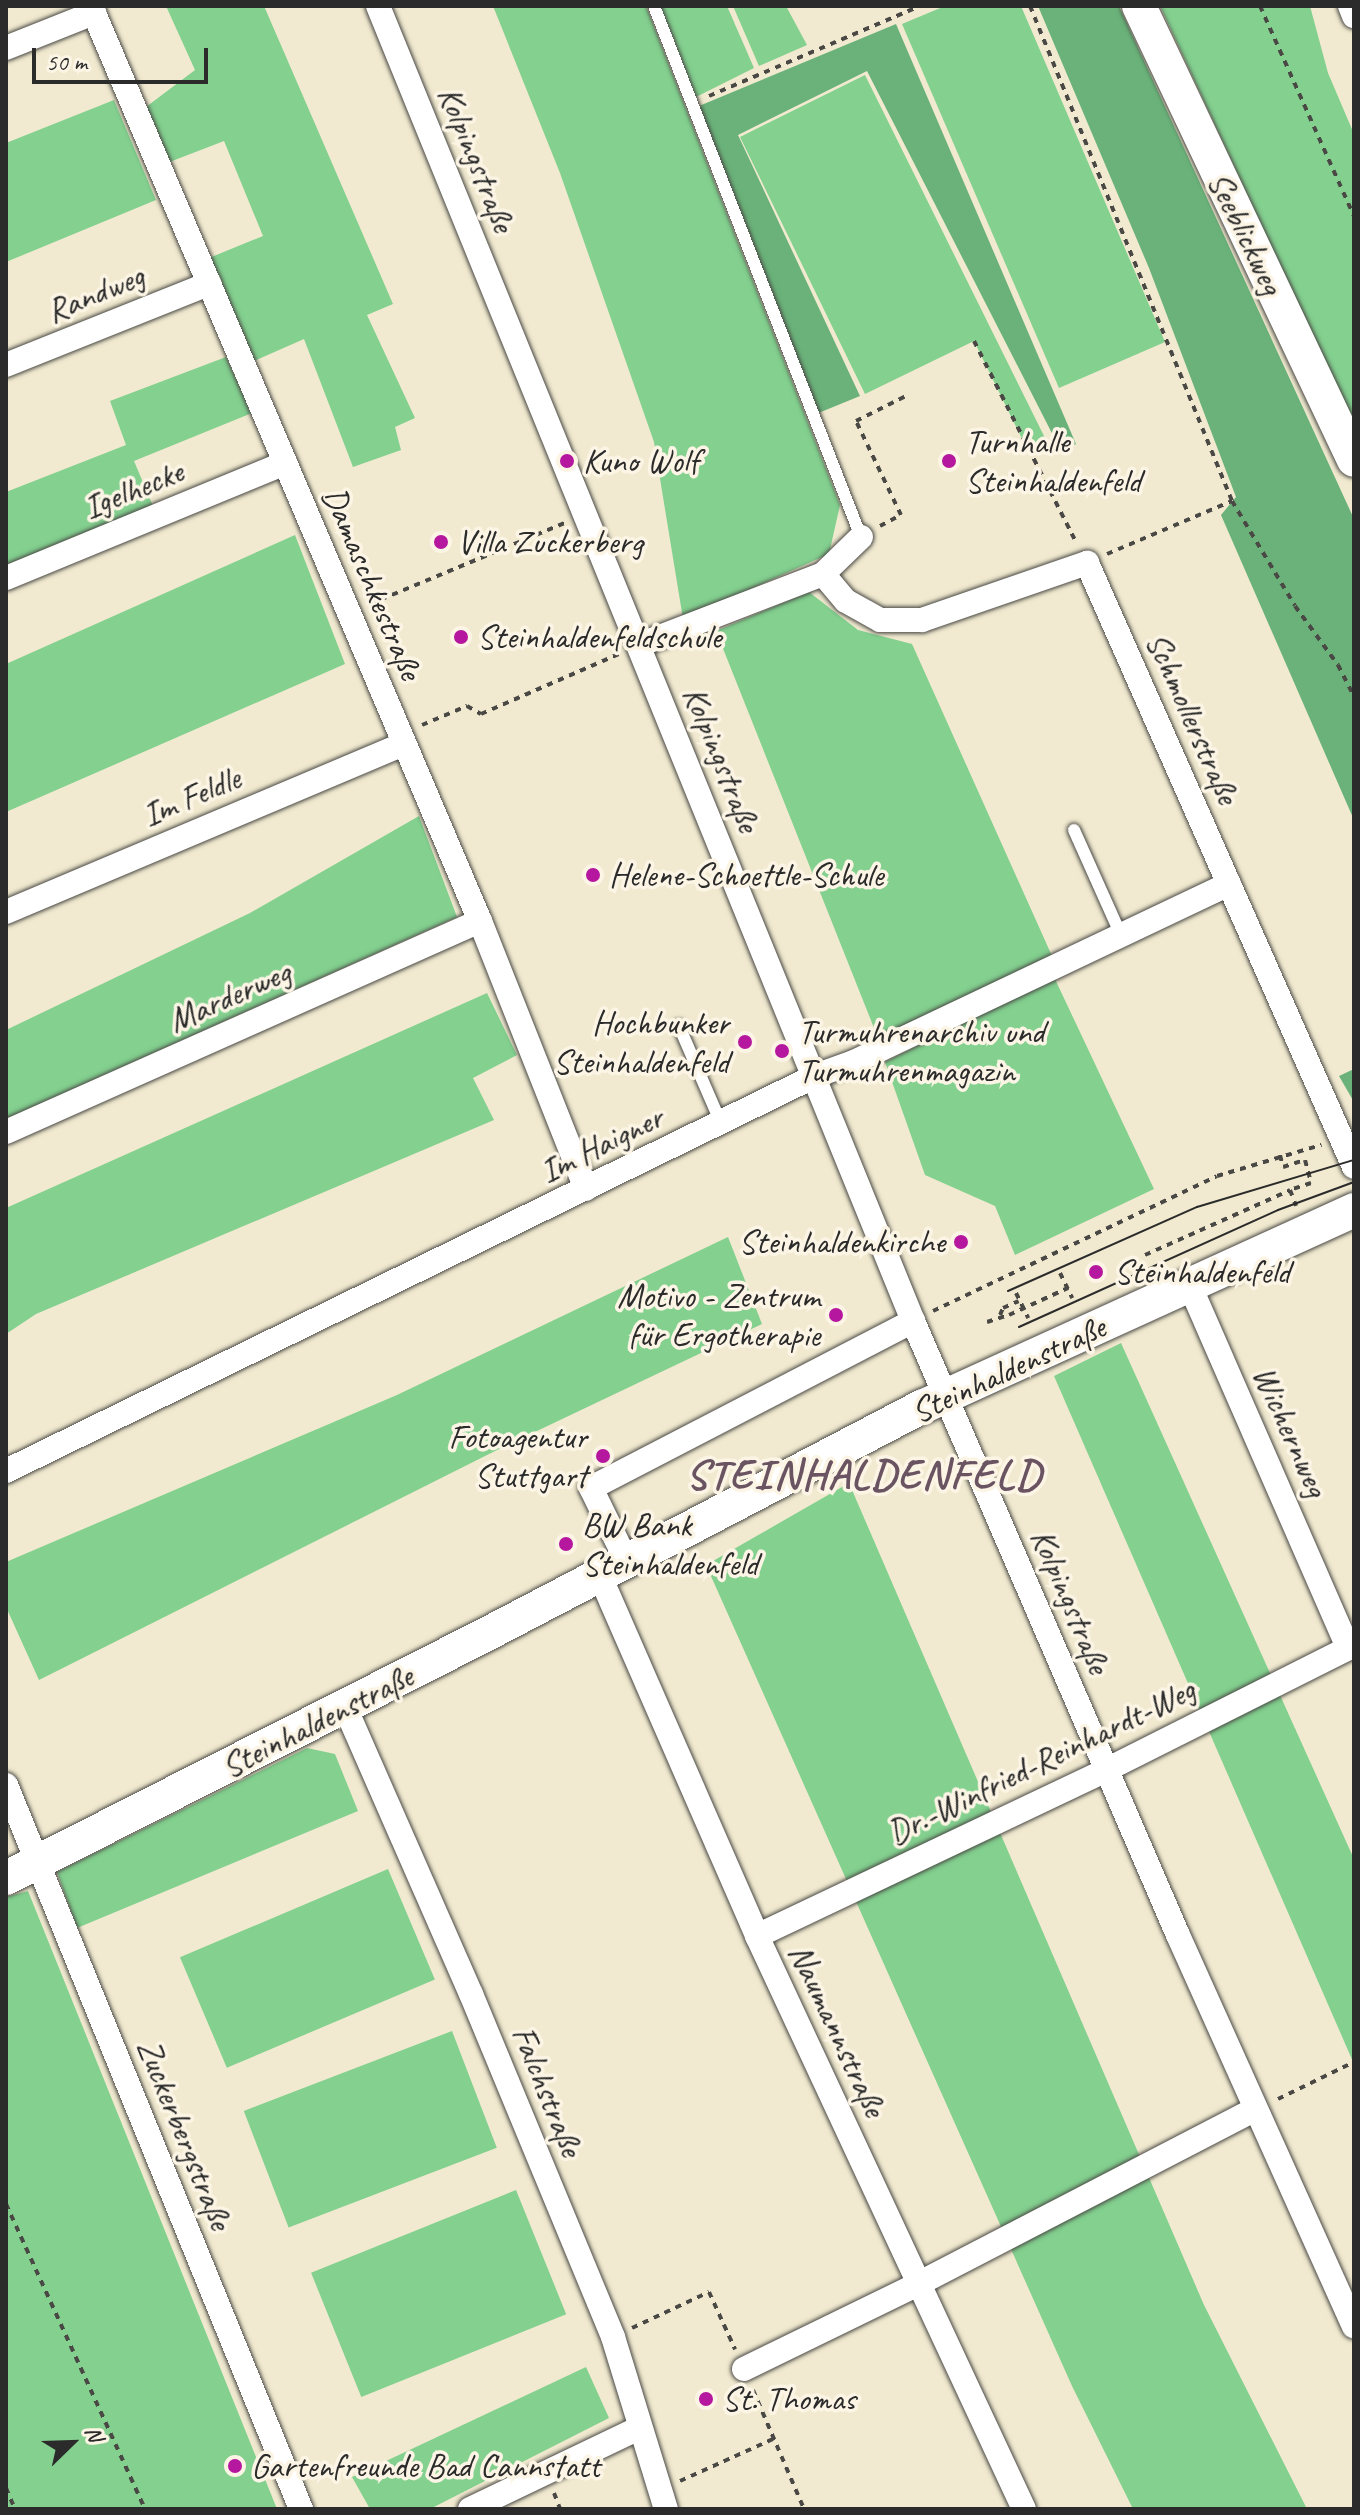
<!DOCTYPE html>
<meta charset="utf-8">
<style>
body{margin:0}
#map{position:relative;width:1360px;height:2515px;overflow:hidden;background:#f1ead0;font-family:Caveat,sans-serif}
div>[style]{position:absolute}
.green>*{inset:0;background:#83d08f;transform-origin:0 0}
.forest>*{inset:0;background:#6ab27a}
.path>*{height:4px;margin-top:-2px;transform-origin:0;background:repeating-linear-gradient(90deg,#494844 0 6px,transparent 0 12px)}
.roads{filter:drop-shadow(0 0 2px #494844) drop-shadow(0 0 2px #494844)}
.lane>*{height:12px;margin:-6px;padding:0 6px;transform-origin:6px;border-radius:6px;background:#fff}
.street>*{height:24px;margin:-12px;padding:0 12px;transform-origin:12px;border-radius:12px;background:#fff}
.secondary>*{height:34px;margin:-17px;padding:0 17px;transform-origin:17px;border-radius:17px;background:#fff}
.tram>*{height:2px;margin:-1px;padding:0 1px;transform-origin:1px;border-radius:1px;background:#2b2b2b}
.dots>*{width:22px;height:22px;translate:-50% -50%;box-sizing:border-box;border:4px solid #fcf5e5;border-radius:50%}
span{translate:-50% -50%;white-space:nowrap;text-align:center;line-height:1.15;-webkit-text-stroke:7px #fcf5e5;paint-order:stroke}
.street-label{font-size:34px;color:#2b2b2b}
.poi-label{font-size:34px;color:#2b2b2b}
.left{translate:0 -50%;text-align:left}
.right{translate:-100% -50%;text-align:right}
.district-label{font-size:42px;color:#6a5462;font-weight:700;letter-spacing:2px}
.frame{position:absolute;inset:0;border:8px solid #2b2b2b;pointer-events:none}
.north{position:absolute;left:32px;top:2403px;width:80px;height:80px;-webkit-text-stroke:6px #fcf5e5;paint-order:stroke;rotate:67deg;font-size:22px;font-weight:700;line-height:32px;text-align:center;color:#2b2b2b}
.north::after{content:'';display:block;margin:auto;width:28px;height:36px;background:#2b2b2b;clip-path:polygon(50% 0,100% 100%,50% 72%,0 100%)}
.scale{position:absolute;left:32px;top:48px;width:176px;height:36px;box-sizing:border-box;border:4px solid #2b2b2b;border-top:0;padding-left:10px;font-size:24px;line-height:28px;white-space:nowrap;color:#2b2b2b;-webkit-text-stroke:6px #fcf5e5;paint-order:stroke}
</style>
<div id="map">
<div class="green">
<div style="clip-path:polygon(166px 6px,264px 6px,393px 304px,367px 315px,415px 418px,395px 427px,401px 450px,353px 467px,304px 339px,254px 361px,209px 258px,263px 236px,224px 141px,167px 163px,146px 107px,195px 70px)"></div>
<div style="clip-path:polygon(493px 6px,646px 6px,840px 505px,829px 554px,683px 619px,654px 442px,560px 173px)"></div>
<div style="clip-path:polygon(658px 6px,727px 6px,754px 68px,694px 98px)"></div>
<div style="clip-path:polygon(733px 6px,786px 6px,807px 45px,759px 66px)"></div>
<div style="clip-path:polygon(945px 6px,1021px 6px,1165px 342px,1059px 388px,902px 24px)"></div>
<div style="clip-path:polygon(1160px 6px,1310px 6px,1328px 73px,1354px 134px,1354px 425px)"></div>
<div style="clip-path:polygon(865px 75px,1047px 442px,1028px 451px,974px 341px,865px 394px,740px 137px)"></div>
<div style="clip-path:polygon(114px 100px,156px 200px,6px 262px,6px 143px)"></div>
<div style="clip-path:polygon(226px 357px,252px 413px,134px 461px,153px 506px,6px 566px,6px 492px,126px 445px,110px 401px)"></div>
<div style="clip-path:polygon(295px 535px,345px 664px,6px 812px,6px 664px)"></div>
<div style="clip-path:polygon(809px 592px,858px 630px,912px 644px,1052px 956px,878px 1038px,716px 631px)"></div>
<div style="clip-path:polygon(419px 816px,457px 917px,6px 1119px,6px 1030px,250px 913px)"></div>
<div style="clip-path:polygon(1054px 977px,1154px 1189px,1015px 1255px,995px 1206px,925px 1175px,885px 1062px)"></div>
<div style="clip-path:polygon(487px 993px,517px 1055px,473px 1078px,494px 1120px,36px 1314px,6px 1334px,6px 1208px)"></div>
<div style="clip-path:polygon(728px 1237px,762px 1324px,499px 1449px,39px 1680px,6px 1607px,6px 1562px,397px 1395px)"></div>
<div style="clip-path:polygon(1121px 1343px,1354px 1859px,1354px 2064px,1054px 1376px)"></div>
<div style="clip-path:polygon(849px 1483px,1204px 2305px,1307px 2509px,1133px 2509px,1072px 2386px,706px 1565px)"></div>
<div style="clip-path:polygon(307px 1748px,335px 1754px,358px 1811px,77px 1928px,57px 1872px)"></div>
<div style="left:388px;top:1869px;width:120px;height:226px;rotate:67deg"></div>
<div style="clip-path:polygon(28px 1891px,277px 2509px,6px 2509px,6px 1897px)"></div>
<div style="left:452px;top:2031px;width:125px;height:223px;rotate:69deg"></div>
<div style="left:516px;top:2190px;width:134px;height:221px;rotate:68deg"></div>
<div style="clip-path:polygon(586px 2367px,609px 2418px,430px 2509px,370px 2509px,352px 2477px)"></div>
</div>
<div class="forest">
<div style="clip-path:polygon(1038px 6px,1119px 6px,1354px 519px,1354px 820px,1221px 515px,1236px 497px,1149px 268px)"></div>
<div style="clip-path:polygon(896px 24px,1076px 444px,1061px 451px,867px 71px,738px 135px,860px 396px,816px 414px,699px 106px)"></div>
<div style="clip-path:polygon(1354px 1069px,1354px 1102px,1339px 1076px)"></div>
</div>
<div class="path">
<div style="left:1030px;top:6px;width:535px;rotate:67.8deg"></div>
<div style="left:1232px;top:501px;width:122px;rotate:59deg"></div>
<div style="left:1295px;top:606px;width:73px;rotate:53.9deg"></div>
<div style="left:1338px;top:665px;width:35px;rotate:63deg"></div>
<div style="left:1260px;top:6px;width:230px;rotate:65.9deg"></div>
<div style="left:709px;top:96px;width:229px;rotate:-23.1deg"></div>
<div style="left:974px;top:341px;width:225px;rotate:63.1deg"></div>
<div style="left:880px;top:526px;width:24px;rotate:-28deg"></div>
<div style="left:901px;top:515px;width:104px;rotate:-115.6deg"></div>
<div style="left:856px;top:421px;width:58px;rotate:-26.6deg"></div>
<div style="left:1107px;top:554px;width:136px;rotate:-23deg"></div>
<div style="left:370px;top:604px;width:211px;rotate:-22.6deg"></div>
<div style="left:422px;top:725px;width:49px;rotate:-22.9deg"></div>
<div style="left:467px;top:706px;width:16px;rotate:30deg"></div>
<div style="left:481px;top:714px;width:150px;rotate:-23.5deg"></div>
<div style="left:1280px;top:1155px;width:12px;rotate:76deg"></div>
<div style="left:1283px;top:1167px;width:23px;rotate:-18deg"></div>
<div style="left:1305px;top:1160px;width:24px;rotate:75deg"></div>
<div style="left:1311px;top:1183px;width:22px;rotate:162deg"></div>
<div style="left:1290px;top:1190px;width:17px;rotate:69deg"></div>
<div style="left:1145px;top:1255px;width:159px;rotate:-24.1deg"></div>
<div style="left:1060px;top:1273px;width:28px;rotate:64deg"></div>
<div style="left:1016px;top:1293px;width:28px;rotate:64deg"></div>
<div style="left:933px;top:1311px;width:314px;rotate:-25.4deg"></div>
<div style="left:1217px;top:1176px;width:109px;rotate:-16.6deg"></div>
<div style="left:1000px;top:1315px;width:8px;rotate:-67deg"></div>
<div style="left:1003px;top:1308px;width:17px;rotate:-24deg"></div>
<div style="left:987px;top:1322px;width:23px;rotate:-18deg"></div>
<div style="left:1009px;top:1315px;width:65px;rotate:-24.6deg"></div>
<div style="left:1278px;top:2099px;width:85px;rotate:-26deg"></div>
<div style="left:6px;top:2204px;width:335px;rotate:65.5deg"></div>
<div style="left:632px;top:2328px;width:85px;rotate:-25.1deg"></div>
<div style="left:709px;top:2292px;width:63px;rotate:65.5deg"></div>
<div style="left:753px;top:2390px;width:129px;rotate:66.8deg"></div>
<div style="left:680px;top:2481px;width:102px;rotate:-24.3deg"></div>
<div style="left:6px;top:2488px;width:23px;rotate:67deg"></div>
<div style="left:554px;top:2493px;width:17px;rotate:69deg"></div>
</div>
<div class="roads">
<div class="lane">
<div style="left:654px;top:6px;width:570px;rotate:68.7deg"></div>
<div style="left:1074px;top:830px;width:115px;rotate:65.9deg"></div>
<div style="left:679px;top:1026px;width:106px;rotate:66.6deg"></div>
</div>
<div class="street">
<div style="left:91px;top:6px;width:994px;rotate:66.97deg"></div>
<div style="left:480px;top:921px;width:288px;rotate:68.4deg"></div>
<div style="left:378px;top:6px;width:1420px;rotate:67.86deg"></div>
<div style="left:913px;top:1321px;width:669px;rotate:66.66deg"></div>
<div style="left:1178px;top:1935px;width:429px;rotate:65.8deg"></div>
<div style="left:1350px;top:6px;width:11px;rotate:68deg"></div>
<div style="left:6px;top:48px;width:95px;rotate:-21.7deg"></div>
<div style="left:6px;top:365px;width:219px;rotate:-21.8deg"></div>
<div style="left:823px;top:574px;width:53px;rotate:-44.2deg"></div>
<div style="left:6px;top:578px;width:302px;rotate:-22.4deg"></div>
<div style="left:639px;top:645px;width:197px;rotate:-21.1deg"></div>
<div style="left:823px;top:574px;width:35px;rotate:50deg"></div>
<div style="left:846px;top:601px;width:39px;rotate:29deg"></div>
<div style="left:880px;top:620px;width:42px"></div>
<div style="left:922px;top:620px;width:175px;rotate:-19.1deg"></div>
<div style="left:1087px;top:563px;width:660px;rotate:66.15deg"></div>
<div style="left:6px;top:912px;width:431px;rotate:-22.9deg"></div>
<div style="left:6px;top:1132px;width:519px;rotate:-24deg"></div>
<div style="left:1190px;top:1286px;width:394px;rotate:66.4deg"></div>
<div style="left:6px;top:1471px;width:900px;rotate:-26.02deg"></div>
<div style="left:815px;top:1076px;width:41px;rotate:-19.7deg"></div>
<div style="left:854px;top:1062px;width:415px;rotate:-25.4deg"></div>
<div style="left:627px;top:1562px;width:82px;rotate:-115.9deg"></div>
<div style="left:591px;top:1488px;width:363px;rotate:-27.4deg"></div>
<div style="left:600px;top:1576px;width:393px;rotate:66.4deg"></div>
<div style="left:757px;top:1936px;width:632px;rotate:65.02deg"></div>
<div style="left:345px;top:1707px;width:313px;rotate:66.3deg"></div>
<div style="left:471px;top:1994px;width:371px;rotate:67.5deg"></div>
<div style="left:613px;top:2337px;width:180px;rotate:72.9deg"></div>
<div style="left:6px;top:1785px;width:782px;rotate:67.83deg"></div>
<div style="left:757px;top:1936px;width:386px;rotate:-25.4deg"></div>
<div style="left:1106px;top:1770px;width:278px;rotate:-26.7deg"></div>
<div style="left:744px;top:2369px;width:194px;rotate:-26deg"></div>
<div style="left:918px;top:2284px;width:378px;rotate:-27.4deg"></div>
<div style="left:470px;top:2509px;width:187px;rotate:-25.6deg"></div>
</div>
<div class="secondary">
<div style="left:1139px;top:6px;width:502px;rotate:64.66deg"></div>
<div style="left:6px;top:1878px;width:539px;rotate:-26.9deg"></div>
<div style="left:487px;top:1634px;width:491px;rotate:-27.6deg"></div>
<div style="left:922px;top:1407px;width:475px;rotate:-24.5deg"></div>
</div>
</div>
<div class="tram">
<div style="left:1008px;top:1291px;width:207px;rotate:-24deg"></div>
<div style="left:1197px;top:1207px;width:164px;rotate:-16.7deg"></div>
<div style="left:1019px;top:1327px;width:284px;rotate:-24.3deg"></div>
<div style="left:1278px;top:1210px;width:81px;rotate:-20.2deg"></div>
</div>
<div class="dots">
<div style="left:567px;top:461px;background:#b5179e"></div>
<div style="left:949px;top:461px;background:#b5179e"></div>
<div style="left:441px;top:542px;background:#b5179e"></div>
<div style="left:461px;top:637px;background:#b5179e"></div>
<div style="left:593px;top:875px;background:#b5179e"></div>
<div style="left:745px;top:1042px;background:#b5179e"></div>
<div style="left:782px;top:1051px;background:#b5179e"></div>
<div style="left:961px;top:1242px;background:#b5179e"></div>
<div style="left:1096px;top:1272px;background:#b5179e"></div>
<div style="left:836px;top:1315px;background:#b5179e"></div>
<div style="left:603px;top:1456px;background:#b5179e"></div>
<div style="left:566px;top:1544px;background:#b5179e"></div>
<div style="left:706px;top:2399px;background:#b5179e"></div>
<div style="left:235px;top:2466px;background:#b5179e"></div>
</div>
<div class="street-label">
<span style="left:477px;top:159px;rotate:68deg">Kolpingstraße</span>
<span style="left:1246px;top:233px;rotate:64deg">Seeblickweg</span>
<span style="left:95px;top:293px;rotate:-22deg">Randweg</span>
<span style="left:133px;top:489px;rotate:-22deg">Igelhecke</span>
<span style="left:373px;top:583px;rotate:67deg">Damaschkestraße</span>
<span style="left:1193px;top:718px;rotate:66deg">Schmollerstraße</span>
<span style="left:722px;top:759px;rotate:68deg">Kolpingstraße</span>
<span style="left:191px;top:796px;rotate:-23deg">Im Feldle</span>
<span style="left:229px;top:996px;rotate:-24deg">Marderweg</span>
<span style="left:601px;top:1144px;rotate:-26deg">Im Haigner</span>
<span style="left:1008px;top:1369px;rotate:-25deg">Steinhaldenstraße</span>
<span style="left:1291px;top:1431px;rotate:66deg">Wichernweg</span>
<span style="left:1071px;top:1601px;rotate:67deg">Kolpingstraße</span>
<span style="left:317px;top:1721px;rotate:-27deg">Steinhaldenstraße</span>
<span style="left:1041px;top:1761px;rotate:-26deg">Dr.-Winfried-Reinhardt-Weg</span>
<span style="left:838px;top:2030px;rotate:65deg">Naumannstraße</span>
<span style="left:548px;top:2091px;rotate:68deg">Falchstraße</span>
<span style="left:185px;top:2134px;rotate:68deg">Zuckerbergstraße</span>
</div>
<div class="poi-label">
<span class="left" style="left:965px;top:461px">Turnhalle<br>Steinhaldenfeld</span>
<span class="left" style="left:583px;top:461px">Kuno Wolf</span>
<span class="left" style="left:457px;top:542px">Villa Zuckerberg</span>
<span class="left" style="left:477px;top:637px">Steinhaldenfeldschule</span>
<span class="left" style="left:609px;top:875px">Helene-Schoettle-Schule</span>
<span class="right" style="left:729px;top:1042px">Hochbunker<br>Steinhaldenfeld</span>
<span class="left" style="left:798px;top:1051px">Turmuhrenarchiv und<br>Turmuhrenmagazin</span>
<span class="right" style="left:945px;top:1242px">Steinhaldenkirche</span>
<span class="left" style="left:1114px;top:1272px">Steinhaldenfeld</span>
<span class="right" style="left:820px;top:1315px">Motivo - Zentrum<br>für Ergotherapie</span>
<span class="right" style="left:587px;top:1456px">Fotoagentur<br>Stuttgart</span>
<span class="left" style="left:582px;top:1544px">BW Bank<br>Steinhaldenfeld</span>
<span class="left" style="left:722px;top:2399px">St. Thomas</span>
<span class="left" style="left:251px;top:2466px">Gartenfreunde Bad Cannstatt</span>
</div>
<div class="district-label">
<span style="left:864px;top:1475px">STEINHALDENFELD</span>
</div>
<div class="frame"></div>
<div class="north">N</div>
<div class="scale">50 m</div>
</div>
